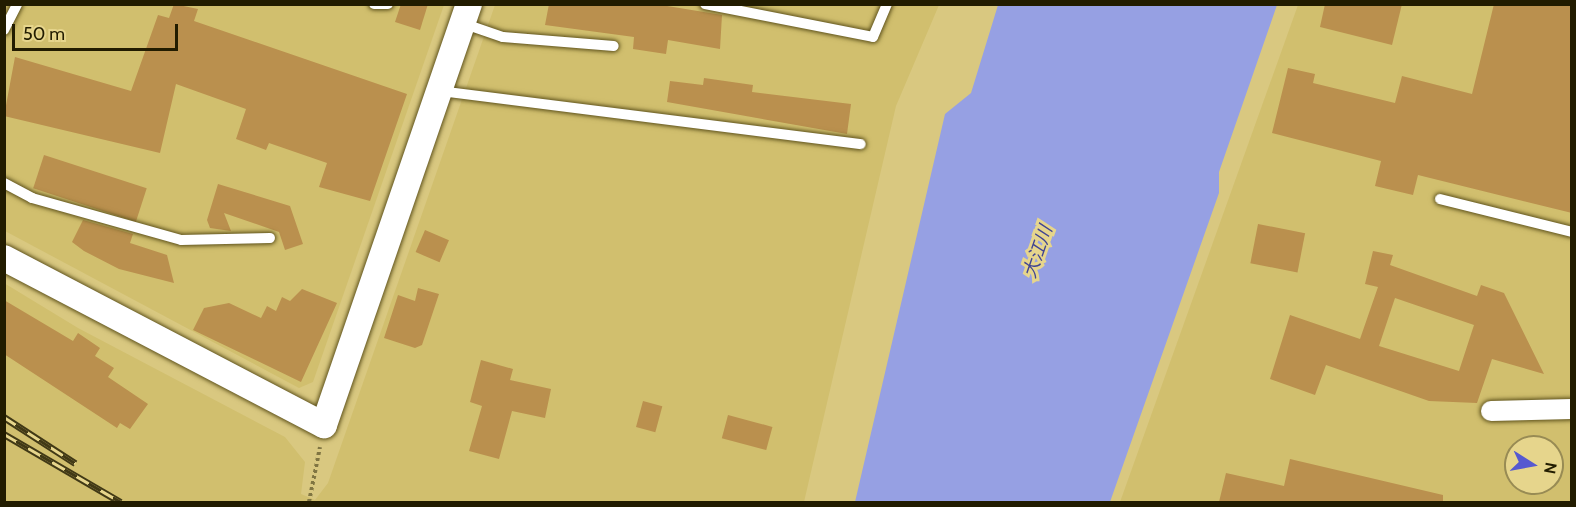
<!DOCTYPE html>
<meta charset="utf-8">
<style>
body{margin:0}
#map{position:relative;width:1576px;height:507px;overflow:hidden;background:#d9c880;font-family:Cabin,"Noto Sans JP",sans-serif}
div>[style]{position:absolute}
.built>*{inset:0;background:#d1bf6e}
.water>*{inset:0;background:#96a0e3}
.building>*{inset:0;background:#ba904e;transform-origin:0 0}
.path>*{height:4px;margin-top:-2px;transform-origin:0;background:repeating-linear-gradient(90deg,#807542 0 3px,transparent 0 6px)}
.roads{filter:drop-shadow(0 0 2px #60541d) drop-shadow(0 0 2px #60541d)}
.service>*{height:10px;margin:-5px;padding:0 5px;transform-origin:5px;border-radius:5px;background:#fff}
.minor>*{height:20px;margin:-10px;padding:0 10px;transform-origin:10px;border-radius:10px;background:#fff}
.tertiary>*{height:26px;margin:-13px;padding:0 13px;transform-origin:13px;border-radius:13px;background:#fff}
.rail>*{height:7px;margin-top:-3.5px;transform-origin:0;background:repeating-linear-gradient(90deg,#e6d58c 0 14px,#413916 0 28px);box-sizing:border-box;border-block:2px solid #413916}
span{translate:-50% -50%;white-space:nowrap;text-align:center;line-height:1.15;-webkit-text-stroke:6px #e6d58c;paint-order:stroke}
.water-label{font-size:18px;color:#404493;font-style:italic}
.frame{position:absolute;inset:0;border:6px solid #221c00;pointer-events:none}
.north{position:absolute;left:1504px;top:435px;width:60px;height:60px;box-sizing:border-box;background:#e6d58c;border:2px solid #988b54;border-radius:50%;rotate:101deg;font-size:16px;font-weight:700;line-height:24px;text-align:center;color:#221c00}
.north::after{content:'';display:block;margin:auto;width:21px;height:27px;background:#5659d0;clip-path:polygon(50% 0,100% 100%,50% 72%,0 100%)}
.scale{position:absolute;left:12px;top:24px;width:166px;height:27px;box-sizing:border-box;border:3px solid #221c00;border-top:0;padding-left:8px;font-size:18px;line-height:21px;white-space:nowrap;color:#221c00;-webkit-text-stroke:4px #e6d58c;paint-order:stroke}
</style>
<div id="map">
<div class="built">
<div style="clip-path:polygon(4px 5px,444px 5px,313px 382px,299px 388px,5px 231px)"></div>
<div style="clip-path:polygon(495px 5px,939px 5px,896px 106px,804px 502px,5px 502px,4px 283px,78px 328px,285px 437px,305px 462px,301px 494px,315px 500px,328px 483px)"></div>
<div style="clip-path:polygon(evenodd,1298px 5px,1571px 5px,1571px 502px,1120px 502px,1298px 5px,1516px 447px,1552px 447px,1552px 483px,1516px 483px,1516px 447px)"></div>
</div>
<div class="water">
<div style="clip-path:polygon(998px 5px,1277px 5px,1219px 172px,1219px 193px,1110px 502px,855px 502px,945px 114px,971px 93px)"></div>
</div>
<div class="building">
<div style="clip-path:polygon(174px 4px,198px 9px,194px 21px,407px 94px,370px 201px,319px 187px,327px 163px,269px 143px,266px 150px,236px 139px,246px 109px,176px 84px,160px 153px,4px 116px,15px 57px,131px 91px,158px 15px,169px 18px)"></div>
<div style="clip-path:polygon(401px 4px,428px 4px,420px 30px,395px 22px)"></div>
<div style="clip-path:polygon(549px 4px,655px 4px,722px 15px,720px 49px,668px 40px,666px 54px,633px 49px,634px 37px,545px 25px)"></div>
<div style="clip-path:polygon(1325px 4px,1402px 4px,1392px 45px,1320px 27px)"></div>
<div style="clip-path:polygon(1494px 4px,1572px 4px,1572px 213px,1418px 175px,1413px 195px,1375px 186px,1381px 161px,1272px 133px,1288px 68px,1315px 74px,1313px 83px,1395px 103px,1402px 76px,1472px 94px)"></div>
<div style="clip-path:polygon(704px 78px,753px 85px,752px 92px,851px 104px,847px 134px,667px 102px,670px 81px,703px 85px)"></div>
<div style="left:44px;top:155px;width:108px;height:35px;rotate:18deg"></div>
<div style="clip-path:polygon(218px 184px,290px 206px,303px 244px,285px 250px,279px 232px,224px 213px,231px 231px,210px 228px,207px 220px)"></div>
<div style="clip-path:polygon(83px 220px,133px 234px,130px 243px,167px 255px,174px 283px,119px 269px,84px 251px,72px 242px)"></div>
<div style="left:1258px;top:224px;width:48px;height:40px;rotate:11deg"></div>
<div style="left:425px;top:230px;width:26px;height:24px;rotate:23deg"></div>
<div style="clip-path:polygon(evenodd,1373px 251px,1393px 255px,1390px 265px,1477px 296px,1481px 285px,1504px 293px,1544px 374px,1492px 359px,1477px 403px,1429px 401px,1326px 365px,1315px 395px,1270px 379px,1290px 315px,1360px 339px,1378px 287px,1365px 284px,1373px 251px,1395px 298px,1474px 325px,1459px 371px,1379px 346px,1395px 298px)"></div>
<div style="clip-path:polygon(418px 288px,439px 294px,422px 345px,415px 348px,384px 338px,398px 295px,415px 301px)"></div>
<div style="clip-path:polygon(302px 289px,337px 303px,301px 382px,193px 330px,204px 308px,229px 303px,261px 318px,267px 306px,276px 311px,282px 297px,290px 301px)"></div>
<div style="clip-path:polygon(4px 300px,73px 341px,78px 333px,100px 348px,95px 356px,114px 368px,108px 377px,148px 404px,130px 429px,120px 423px,117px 428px,4px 354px)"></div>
<div style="clip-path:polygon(481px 360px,513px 369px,510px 380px,551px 389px,545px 418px,512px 411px,499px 459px,469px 451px,482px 406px,470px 402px)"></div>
<div style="left:643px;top:401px;width:20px;height:27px;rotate:15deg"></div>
<div style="left:728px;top:415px;width:46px;height:24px;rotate:15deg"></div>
<div style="clip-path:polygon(1290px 459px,1443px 495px,1443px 502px,1219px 502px,1226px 473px,1284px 486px)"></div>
</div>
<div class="path">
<div style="left:309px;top:502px;width:56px;rotate:-78.7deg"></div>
</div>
<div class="roads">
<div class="service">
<div style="left:374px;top:4px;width:14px"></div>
<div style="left:705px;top:4px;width:171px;rotate:11.1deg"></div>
<div style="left:873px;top:37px;width:36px;rotate:-67deg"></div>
<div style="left:462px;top:23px;width:43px;rotate:18.9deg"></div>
<div style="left:503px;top:37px;width:111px;rotate:4.6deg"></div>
<div style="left:4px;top:30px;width:29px;rotate:-63deg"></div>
<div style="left:440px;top:91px;width:424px;rotate:7.2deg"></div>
<div style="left:4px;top:183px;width:32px;rotate:28deg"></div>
<div style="left:32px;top:198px;width:155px;rotate:15.7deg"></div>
<div style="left:181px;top:240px;width:89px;rotate:-1.3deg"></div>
<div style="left:1440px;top:199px;width:136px;rotate:14deg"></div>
</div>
<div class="minor">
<div style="left:1491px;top:411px;width:81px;rotate:-1.4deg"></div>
</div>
<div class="tertiary">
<div style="left:4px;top:258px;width:361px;rotate:27.6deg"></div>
<div style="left:324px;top:425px;width:445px;rotate:-71deg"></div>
</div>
</div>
<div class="rail">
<div style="left:4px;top:417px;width:85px;rotate:32.9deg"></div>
<div style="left:4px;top:434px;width:135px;rotate:30.2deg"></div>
</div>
<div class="water-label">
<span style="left:1038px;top:252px;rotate:-71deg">大江川</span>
</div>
<div class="frame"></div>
<div class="north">N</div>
<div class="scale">50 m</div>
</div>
